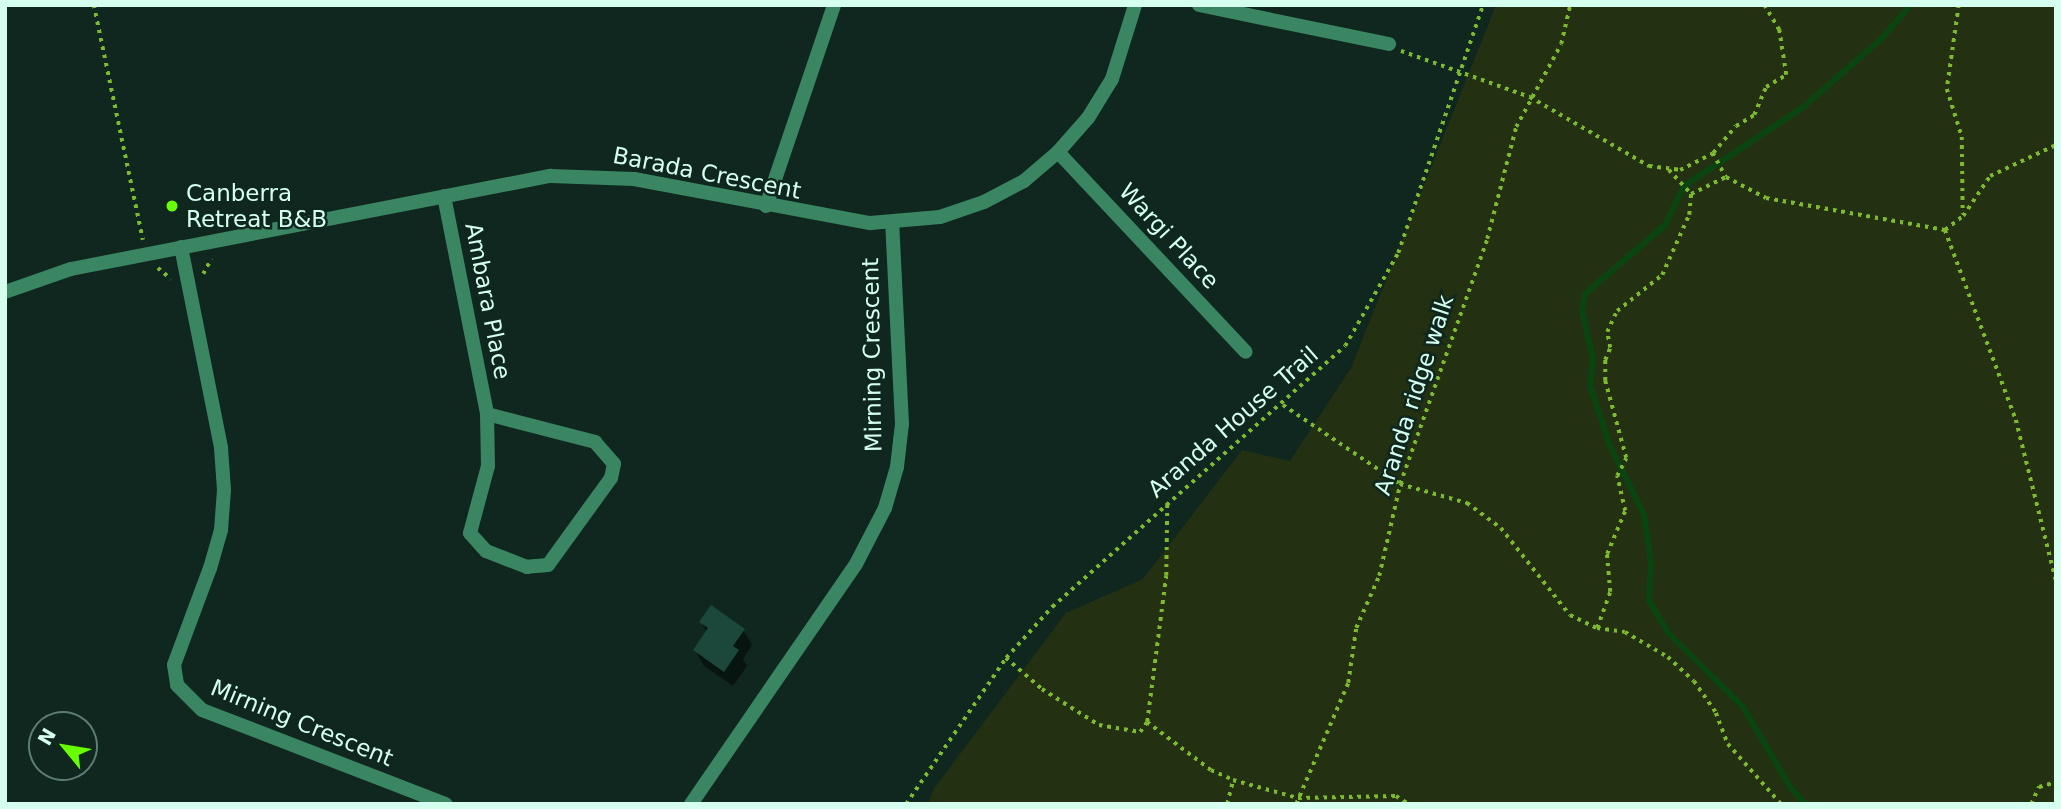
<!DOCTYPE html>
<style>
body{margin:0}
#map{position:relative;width:2061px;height:809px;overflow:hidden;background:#0f271f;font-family:"DejaVu Sans",sans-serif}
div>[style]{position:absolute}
.green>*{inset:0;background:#233112}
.shadow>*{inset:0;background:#0007}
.stream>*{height:6px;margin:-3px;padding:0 3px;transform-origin:3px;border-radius:3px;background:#0a4511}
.building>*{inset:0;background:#1b483a}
.path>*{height:3.5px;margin-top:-1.75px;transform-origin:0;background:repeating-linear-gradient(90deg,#7dba2e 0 3.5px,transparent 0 8.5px)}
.minor>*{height:14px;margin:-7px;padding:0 7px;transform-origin:7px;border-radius:7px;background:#3a8662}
.dots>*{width:19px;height:19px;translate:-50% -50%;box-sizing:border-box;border:4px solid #0f271f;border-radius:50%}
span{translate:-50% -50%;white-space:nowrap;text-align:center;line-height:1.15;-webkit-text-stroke:5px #0f271f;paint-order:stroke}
.street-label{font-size:23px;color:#d5ffef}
.poi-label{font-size:23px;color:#d5ffef}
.left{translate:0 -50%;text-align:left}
.frame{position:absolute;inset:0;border:7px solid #d5ffef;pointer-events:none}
.north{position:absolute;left:28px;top:711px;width:70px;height:70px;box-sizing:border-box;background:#0f271f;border:2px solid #5e7d72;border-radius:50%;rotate:300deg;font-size:19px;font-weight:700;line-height:28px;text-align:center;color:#d5ffef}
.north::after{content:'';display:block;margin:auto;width:24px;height:32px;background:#68ff01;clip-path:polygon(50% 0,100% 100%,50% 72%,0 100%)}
</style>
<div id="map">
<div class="green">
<div style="clip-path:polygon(1496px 5px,2056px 5px,2056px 804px,928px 804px,933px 790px,1066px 613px,1143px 579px,1242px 450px,1290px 461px,1351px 368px)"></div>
</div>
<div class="shadow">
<div style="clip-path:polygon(701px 622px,743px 630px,752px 645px,743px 659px,747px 666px,733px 686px,704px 666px,695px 650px,707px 632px)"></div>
</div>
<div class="stream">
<div style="left:1805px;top:804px;width:23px;rotate:-131deg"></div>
<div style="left:1790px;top:787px;width:93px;rotate:-120.4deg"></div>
<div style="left:1743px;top:707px;width:104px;rotate:-135.4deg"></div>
<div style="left:1669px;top:634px;width:39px;rotate:-121deg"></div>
<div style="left:1649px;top:601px;width:39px;rotate:-87deg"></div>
<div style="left:1651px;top:562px;width:48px;rotate:-98.5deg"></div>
<div style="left:1644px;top:515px;width:77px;rotate:-116.2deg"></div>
<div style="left:1610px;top:446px;width:64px;rotate:-108.2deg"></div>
<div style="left:1590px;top:385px;width:26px;rotate:-83deg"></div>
<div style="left:1593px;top:359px;width:49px;rotate:-102.9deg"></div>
<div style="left:1582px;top:311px;width:17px;rotate:-80deg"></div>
<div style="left:1585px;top:294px;width:106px;rotate:-40.8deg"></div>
<div style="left:1665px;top:225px;width:43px;rotate:-64deg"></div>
<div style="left:1684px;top:186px;width:141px;rotate:-33.5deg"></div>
<div style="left:1802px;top:108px;width:105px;rotate:-41.1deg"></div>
<div style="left:1881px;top:39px;width:45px;rotate:-48.6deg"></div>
</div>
<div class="building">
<div style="clip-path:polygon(711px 605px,745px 629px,733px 646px,739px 650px,724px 672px,693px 650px,708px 628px,699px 622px)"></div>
</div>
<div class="path">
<div style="left:94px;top:5px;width:240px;rotate:78.2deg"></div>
<div style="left:1959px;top:5px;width:85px;rotate:98.1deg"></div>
<div style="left:1947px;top:89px;width:50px;rotate:72.6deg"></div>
<div style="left:1962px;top:137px;width:77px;rotate:89.3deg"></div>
<div style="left:1401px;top:51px;width:137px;rotate:19.6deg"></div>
<div style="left:1530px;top:97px;width:138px;rotate:30.1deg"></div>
<div style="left:1649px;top:166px;width:31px;rotate:7deg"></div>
<div style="left:1680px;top:170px;width:37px;rotate:-27deg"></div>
<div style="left:1713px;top:153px;width:27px;rotate:62deg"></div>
<div style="left:1726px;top:177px;width:45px;rotate:27.7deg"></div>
<div style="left:1766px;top:198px;width:182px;rotate:10.1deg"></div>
<div style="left:1945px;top:230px;width:23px;rotate:-38deg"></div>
<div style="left:1963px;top:216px;width:48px;rotate:-56deg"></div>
<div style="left:1990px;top:176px;width:73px;rotate:-25.2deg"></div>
<div style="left:1713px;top:153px;width:35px;rotate:-50deg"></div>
<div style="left:1736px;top:126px;width:21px;rotate:-31deg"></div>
<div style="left:1754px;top:115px;width:30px;rotate:-67deg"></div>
<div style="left:1766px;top:87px;width:23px;rotate:-31deg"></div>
<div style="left:1786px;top:75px;width:46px;rotate:-98.8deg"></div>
<div style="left:1779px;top:30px;width:29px;rotate:-121deg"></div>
<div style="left:1669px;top:170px;width:33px;rotate:47deg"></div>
<div style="left:1691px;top:194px;width:39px;rotate:-26deg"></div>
<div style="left:1945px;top:230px;width:203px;rotate:69.5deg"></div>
<div style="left:2016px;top:420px;width:165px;rotate:76deg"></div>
<div style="left:158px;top:268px;width:17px;rotate:40deg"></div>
<div style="left:203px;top:274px;width:17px;rotate:-62deg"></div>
<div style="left:1283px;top:405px;width:141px;rotate:34deg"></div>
<div style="left:1400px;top:484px;width:70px;rotate:15.8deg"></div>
<div style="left:1467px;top:503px;width:42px;rotate:36.3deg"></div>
<div style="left:1501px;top:528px;width:111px;rotate:51.6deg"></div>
<div style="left:1570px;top:615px;width:30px;rotate:26deg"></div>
<div style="left:1597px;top:628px;width:28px;rotate:8deg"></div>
<div style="left:1625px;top:632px;width:50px;rotate:30.2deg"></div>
<div style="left:1668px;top:657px;width:35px;rotate:43deg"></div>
<div style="left:1694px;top:681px;width:39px;rotate:55deg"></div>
<div style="left:1716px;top:713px;width:33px;rotate:69deg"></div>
<div style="left:1728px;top:744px;width:80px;rotate:48.5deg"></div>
<div style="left:1597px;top:628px;width:38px;rotate:-70deg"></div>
<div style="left:1610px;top:592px;width:38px;rotate:-95deg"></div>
<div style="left:1607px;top:554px;width:47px;rotate:-67.3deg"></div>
<div style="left:1625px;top:511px;width:36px;rotate:-103deg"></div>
<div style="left:1617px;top:476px;width:20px;rotate:-63deg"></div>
<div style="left:1626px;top:458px;width:80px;rotate:-105.3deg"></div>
<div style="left:1605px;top:381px;width:21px;rotate:-90deg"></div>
<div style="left:1605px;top:360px;width:13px;rotate:-67deg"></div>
<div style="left:1610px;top:348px;width:16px;rotate:-101deg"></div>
<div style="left:1607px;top:332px;width:23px;rotate:-65deg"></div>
<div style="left:1617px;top:311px;width:58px;rotate:-38.7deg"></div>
<div style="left:1662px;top:275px;width:66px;rotate:-65.8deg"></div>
<div style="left:1689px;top:215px;width:21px;rotate:-85deg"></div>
<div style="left:1006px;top:658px;width:48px;rotate:40.7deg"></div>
<div style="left:1042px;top:689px;width:67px;rotate:32.3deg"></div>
<div style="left:1099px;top:725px;width:42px;rotate:9.7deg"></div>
<div style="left:1140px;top:732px;width:12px;rotate:-55deg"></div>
<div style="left:1147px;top:722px;width:147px;rotate:-82.6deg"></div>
<div style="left:1166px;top:576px;width:74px;rotate:-89.2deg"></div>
<div style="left:1147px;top:722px;width:80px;rotate:36.9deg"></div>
<div style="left:1211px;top:770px;width:24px;rotate:24deg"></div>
<div style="left:1233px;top:780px;width:67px;rotate:15.5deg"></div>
<div style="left:1298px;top:798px;width:98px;rotate:-1.2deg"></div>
<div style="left:1396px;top:796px;width:15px;rotate:32deg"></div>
<div style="left:906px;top:804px;width:177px;rotate:-55.6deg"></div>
<div style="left:1006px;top:658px;width:69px;rotate:-48deg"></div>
<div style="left:1052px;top:607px;width:392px;rotate:-41.7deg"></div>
<div style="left:1345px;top:346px;width:107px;rotate:-60.3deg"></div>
<div style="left:1398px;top:253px;width:262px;rotate:-71.1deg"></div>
<div style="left:1227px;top:804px;width:25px;rotate:-76deg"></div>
<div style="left:1296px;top:804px;width:132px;rotate:-66.7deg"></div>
<div style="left:1348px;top:683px;width:56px;rotate:-81.7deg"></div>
<div style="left:1356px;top:628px;width:57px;rotate:-66.1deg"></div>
<div style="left:1379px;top:576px;width:94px;rotate:-77.1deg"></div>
<div style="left:1400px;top:484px;width:260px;rotate:-70.4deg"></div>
<div style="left:1487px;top:239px;width:116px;rotate:-75.5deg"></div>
<div style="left:1516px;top:127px;width:94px;rotate:-61.5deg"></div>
<div style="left:1561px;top:44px;width:40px;rotate:-77deg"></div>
<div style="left:2031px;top:804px;width:19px;rotate:-65deg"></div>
<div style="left:2039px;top:787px;width:18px;rotate:-16deg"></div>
</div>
<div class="minor">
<div style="left:1199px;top:5px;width:194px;rotate:11.6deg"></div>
<div style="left:1058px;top:152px;width:274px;rotate:46.8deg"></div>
<div style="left:444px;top:196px;width:222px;rotate:78.8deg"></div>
<div style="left:487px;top:414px;width:112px;rotate:14.5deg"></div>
<div style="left:595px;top:442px;width:29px;rotate:49deg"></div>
<div style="left:614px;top:464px;width:14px;rotate:102deg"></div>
<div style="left:611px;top:478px;width:107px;rotate:125.9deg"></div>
<div style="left:548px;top:565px;width:21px;rotate:175deg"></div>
<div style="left:527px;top:567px;width:44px;rotate:-158.7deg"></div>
<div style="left:486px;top:551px;width:24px;rotate:-132deg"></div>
<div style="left:470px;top:533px;width:69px;rotate:-75deg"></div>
<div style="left:488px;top:466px;width:52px;rotate:-91.1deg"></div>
<div style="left:766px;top:206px;width:212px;rotate:-71.3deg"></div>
<div style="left:181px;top:247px;width:205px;rotate:78.7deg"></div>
<div style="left:221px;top:448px;width:42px;rotate:85.9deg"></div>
<div style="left:224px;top:490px;width:40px;rotate:94.3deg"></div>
<div style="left:221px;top:530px;width:40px;rotate:106deg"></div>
<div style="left:210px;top:568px;width:103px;rotate:110.4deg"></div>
<div style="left:174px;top:665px;width:20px;rotate:81deg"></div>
<div style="left:177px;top:685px;width:35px;rotate:45deg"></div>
<div style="left:202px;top:710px;width:261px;rotate:21.1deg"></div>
<div style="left:5px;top:292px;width:70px;rotate:-19.2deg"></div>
<div style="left:71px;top:269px;width:489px;rotate:-11deg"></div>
<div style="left:551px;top:176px;width:83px;rotate:2.1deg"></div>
<div style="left:634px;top:179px;width:240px;rotate:10.6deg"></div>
<div style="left:870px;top:223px;width:70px;rotate:-4.9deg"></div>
<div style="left:940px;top:217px;width:46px;rotate:-18.8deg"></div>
<div style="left:984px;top:202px;width:45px;rotate:-27.7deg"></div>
<div style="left:1024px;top:181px;width:45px;rotate:-40.5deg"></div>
<div style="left:1058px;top:152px;width:45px;rotate:-48.6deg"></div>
<div style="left:1088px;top:118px;width:46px;rotate:-58.4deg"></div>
<div style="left:1112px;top:79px;width:77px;rotate:-72.7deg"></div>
<div style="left:691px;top:804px;width:291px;rotate:-55.5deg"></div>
<div style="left:856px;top:564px;width:63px;rotate:-62.6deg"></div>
<div style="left:885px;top:508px;width:43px;rotate:-73.7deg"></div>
<div style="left:897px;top:467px;width:43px;rotate:-83.4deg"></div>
<div style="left:902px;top:424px;width:201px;rotate:-92.8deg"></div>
</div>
<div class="dots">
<div style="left:172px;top:206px;background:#68ff01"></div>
</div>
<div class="street-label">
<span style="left:707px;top:173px;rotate:11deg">Barada Crescent</span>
<span style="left:1169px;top:236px;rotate:47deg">Wargi Place</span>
<span style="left:488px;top:301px;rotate:79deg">Ambara Place</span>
<span style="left:872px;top:355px;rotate:-91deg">Mirning Crescent</span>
<span style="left:1414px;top:395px;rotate:-72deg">Aranda ridge walk</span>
<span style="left:1233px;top:422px;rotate:-41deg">Aranda House Trail</span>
<span style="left:302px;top:723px;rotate:22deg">Mirning Crescent</span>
</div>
<div class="poi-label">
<span class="left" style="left:186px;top:206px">Canberra<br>Retreat B&amp;B</span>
</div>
<div class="frame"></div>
<div class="north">N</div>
</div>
